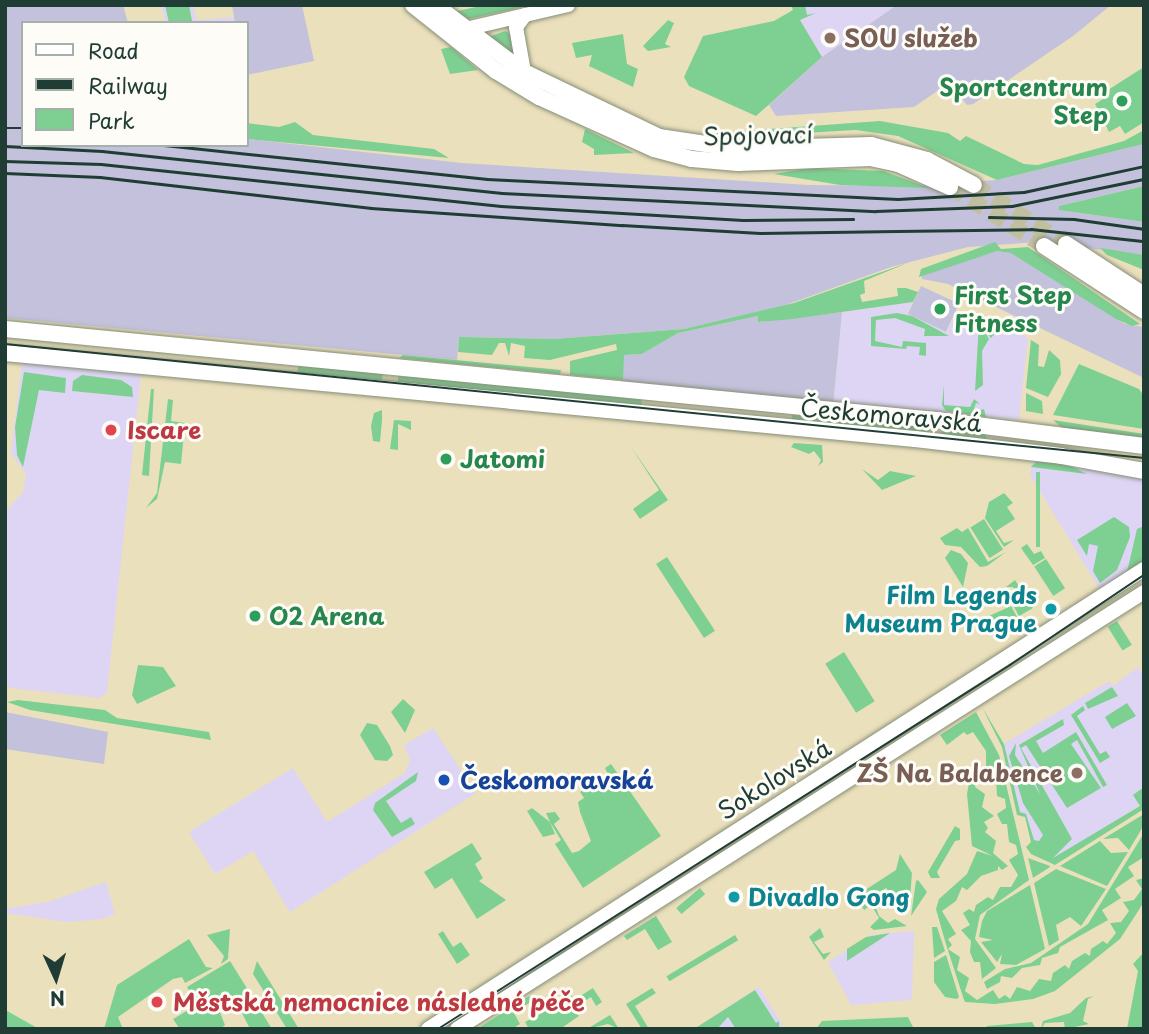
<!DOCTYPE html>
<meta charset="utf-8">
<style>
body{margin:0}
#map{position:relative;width:1149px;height:1034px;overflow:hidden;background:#ebe0bc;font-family:"Playpen Sans",sans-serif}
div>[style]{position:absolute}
.built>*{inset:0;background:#ded5f5}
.industrial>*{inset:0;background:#c3c1db;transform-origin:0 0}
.green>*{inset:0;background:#7dd092;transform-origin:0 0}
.primary-tunnel>*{height:16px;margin-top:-8px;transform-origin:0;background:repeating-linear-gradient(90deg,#c2bfa1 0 16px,transparent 0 24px)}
.roads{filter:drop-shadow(0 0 2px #858e78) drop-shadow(0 0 2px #858e78)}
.secondary>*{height:14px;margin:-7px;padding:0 7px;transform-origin:7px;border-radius:7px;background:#fff}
.primary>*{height:16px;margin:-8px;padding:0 8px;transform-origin:8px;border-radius:8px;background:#fff}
.tram>*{height:2px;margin:-1px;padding:0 1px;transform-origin:1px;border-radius:1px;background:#1f3d34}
.rail>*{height:2.5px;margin:-1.25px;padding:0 1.25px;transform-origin:1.25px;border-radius:1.25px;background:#1f3d34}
.dots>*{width:19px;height:19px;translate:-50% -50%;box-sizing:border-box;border:4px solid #fdfcf7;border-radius:50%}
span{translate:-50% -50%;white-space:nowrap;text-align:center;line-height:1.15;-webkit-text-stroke:6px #fdfcf7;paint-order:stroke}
.education-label{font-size:24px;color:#785e54;font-weight:700}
.left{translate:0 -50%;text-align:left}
.right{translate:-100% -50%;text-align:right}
.leisure-label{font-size:24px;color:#27864d;font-weight:700}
.street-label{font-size:24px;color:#1f3d34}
.health-label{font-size:24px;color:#be3a42;font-weight:700}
.culture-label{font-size:24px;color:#0d838f;font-weight:700}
.transit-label{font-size:24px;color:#164399;font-weight:700}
.frame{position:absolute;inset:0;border:7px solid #1f3d34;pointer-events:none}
.legend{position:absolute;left:21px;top:21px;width:228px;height:126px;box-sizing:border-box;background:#fdfcf7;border:2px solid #a4b0a9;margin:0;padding:9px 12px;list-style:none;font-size:21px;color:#1f3d34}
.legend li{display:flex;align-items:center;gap:14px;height:35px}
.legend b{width:35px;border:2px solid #a4b0a9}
.north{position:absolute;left:21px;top:943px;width:70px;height:70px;-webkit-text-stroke:5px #fdfcf7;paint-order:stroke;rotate:176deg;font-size:19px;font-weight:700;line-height:28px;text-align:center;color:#1f3d34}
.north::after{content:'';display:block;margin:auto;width:24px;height:32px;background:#1f3d34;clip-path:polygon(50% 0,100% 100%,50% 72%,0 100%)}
</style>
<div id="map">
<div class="built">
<div style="clip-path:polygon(161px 5px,193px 5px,197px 20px,234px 17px,235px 23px,166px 23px)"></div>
<div style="clip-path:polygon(791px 5px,897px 5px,822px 57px)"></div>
<div style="clip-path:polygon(913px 302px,907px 314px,947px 332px,956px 311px,978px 321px,979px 314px,1028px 338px,1019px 420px,970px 415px,969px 420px,833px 406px,842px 312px)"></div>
<div style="clip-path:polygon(22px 362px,141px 374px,107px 692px,100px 698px,10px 688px,5px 682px,7px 510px,23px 492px,26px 474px,11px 453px)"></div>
<div style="clip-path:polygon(1033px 458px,1144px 476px,1144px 566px,1102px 593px,1030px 475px)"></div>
<div style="clip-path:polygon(1138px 667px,1144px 677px,1144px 803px,1054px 859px,1037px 851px,1026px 814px,1020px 813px,1004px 744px,1109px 681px,1113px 686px)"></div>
<div style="clip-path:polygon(433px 728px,476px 793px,290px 912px,253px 851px,215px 874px,189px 832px,293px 768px,327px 822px,405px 773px,410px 760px,404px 745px)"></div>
<div style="clip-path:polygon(106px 882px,115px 914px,103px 919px,67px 922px,5px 913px,5px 909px,51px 901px)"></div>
<div style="clip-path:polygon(914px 931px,912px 1000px,851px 1005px,828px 962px,871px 935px)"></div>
<div style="clip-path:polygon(759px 987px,783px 1025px,777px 1029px,694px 1029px)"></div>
</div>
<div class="industrial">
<div style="clip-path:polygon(5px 5px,123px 5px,128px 23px,23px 23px,23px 145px,247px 145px,247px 139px,462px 163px,808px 185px,902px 186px,997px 180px,1144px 144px,1144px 186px,1059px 206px,1060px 210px,1144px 222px,1144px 255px,1038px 242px,968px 247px,891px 267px,783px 306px,684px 329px,554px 339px,459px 337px,457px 360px,5px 318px)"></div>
<div style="clip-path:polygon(232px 5px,302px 5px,314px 61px,247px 75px,247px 23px,235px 23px)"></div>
<div style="clip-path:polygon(897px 5px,1111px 5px,1073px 36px,973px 104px,967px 105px,949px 83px,914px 107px,776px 116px,769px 105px,822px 57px)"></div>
<div style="clip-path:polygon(997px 251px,1012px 253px,1125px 324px,1144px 327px,1144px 378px,948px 284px,922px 279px,922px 273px,932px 270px)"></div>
<div style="left:921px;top:286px;width:42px;height:31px;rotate:25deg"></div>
<div style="clip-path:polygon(842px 312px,833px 406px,625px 385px,621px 379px,623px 355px,642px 354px,678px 333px,758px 316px,759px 322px)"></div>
<div style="clip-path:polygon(5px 712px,108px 732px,104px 764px,5px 749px)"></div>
</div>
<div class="green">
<div style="clip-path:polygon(165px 5px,189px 5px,192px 21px,169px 23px)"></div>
<div style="clip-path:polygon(485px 5px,531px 5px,464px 20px,453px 12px)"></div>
<div style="clip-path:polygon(791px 5px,805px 5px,807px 15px,816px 13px,800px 20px,822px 57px,756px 116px,689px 86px,684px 77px,703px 36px,774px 21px,793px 10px)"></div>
<div style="clip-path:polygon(668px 20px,674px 23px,665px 44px,671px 47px,648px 51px,643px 46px)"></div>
<div style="clip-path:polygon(505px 31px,512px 35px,514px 55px,486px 38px)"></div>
<div style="clip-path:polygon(623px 34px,627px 64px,638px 69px,633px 87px,589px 66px,592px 55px,576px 58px,572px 43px)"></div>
<div style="clip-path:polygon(451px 47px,478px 70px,450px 74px,441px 49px)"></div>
<div style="clip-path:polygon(1144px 67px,1144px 122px,1125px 134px,1120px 126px,1109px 132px,1095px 104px,1103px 99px,1100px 95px)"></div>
<div style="clip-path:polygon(880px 121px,948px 133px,960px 141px,966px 136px,1024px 164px,1038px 165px,1124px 141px,1144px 130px,1144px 144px,997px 180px,898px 136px,856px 130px,721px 138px,714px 133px)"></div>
<div style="clip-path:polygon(295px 122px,313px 135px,434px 149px,449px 158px,247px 139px,247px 123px,279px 127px)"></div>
<div style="clip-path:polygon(585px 129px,634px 153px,594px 155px,594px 149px,582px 142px)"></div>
<div style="clip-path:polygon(809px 168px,883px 171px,929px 188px,840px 185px,774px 174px)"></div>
<div style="clip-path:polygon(1144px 186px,1144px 222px,1059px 210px,1059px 206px)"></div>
<div style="clip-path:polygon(995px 242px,1001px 249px,1028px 247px,1140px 324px,1132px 326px,1116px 319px,1011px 253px,997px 251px,919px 277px,921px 269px)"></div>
<div style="clip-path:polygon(1100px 248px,1144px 255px,1144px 270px,1107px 255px)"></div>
<div style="clip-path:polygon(910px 262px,864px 281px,865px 293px,860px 295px,862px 302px,898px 296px,897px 288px,906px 288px,918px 292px,913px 302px,792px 319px,758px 322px,758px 316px,678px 333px,642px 354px,624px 355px,623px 380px,570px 375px,570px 361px,617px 350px,616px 344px,550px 360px,524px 358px,525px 346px,511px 343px,509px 356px,505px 343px,499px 343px,492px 355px,458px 352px,459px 337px,554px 339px,684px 329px,794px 303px)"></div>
<div style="clip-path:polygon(968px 312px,995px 322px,999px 329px,991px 338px,983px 329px,989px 339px,982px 351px,983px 385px,975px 391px,979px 322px,966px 316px)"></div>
<div style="clip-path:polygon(897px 313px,912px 316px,949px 336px,924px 336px,925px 329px,895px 318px,876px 320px,875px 341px,902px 347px,903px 341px,926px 343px,926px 356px,919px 355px,920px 347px,907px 346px,906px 349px,871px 346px,871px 317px)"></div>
<div style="clip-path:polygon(1031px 340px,1039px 345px,1038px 366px,1044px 367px,1049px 350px,1060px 360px,1061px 374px,1048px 397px,1026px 388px)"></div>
<div style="clip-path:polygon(403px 355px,561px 370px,560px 374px,399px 358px)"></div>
<div style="clip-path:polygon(1079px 364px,1139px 389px,1144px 396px,1144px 429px,1053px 415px)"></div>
<div style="left:298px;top:366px;width:85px;height:12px;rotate:5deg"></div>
<div style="clip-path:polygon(24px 372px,66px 378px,65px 393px,39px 390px,23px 467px,17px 455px,15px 427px)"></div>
<div style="clip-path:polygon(82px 375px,121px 380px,132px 387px,133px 397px,72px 391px,73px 381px)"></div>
<div style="clip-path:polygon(398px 376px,516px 385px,642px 397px,641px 408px,398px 387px)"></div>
<div style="clip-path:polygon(944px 385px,944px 405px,970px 407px,974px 399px,980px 404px,976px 403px,973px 412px,984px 409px,986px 417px,946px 411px,942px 405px)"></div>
<div style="clip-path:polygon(151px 389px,154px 389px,149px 476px,142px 475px)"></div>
<div style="clip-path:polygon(1026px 393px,1042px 401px,1043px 414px,1026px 411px)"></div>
<div style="clip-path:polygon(168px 399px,173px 400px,171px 421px,185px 423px,181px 464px,165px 462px,157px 499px,146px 508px,157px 493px)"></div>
<div style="clip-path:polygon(382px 410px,382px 420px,380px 442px,373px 441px,371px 426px,374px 413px)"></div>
<div style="clip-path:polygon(792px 415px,930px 426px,929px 436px,792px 423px)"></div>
<div style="clip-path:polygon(394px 420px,411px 421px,411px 430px,398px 424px,398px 450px,390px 449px)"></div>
<div style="clip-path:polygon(1053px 420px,1144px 434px,1144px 440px,1062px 428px)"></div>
<div style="left:942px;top:427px;width:45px;height:10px;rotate:5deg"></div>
<div style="clip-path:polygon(794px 443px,822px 445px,823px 462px,818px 466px,821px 460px,814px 451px,809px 454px,791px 447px)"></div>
<div style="clip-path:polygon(631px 447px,668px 500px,640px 519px,633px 509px,659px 490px)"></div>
<div style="clip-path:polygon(1037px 461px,1066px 464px,1087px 474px,1031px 467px)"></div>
<div style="clip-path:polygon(862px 469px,878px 480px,890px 471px,916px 476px,882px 490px)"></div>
<div style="left:1036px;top:472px;width:4px;height:75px"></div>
<div style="clip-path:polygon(1004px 493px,1013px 503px,1007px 507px,1015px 519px,996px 531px,1004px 543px,1014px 540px,1004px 547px,985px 518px,989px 502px)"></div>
<div style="clip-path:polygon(1114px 517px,1129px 527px,1130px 537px,1117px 570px,1100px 583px,1093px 571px,1098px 546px,1089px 544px,1087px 556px,1077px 540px)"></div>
<div style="left:984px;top:519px;width:36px;height:16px;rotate:58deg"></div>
<div style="clip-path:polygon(1144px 526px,1144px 562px,1127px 572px,1137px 529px)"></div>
<div style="clip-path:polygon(957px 528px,962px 532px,968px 528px,988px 562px,1006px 552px,987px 566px,980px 567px,961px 547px,945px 545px,940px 538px)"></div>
<div style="clip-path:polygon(1027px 544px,1034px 554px,1041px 551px,1045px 558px,1033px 565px,1021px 548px)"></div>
<div style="clip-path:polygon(951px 550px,961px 554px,968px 563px,963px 587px,945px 558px)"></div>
<div style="left:667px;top:557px;width:88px;height:13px;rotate:57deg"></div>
<div style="left:1046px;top:559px;width:35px;height:14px;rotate:57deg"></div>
<div style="clip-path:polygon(1015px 580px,1033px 608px,1019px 616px,1012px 603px,1019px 598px,1013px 587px,1006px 587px)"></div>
<div style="clip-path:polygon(1011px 606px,1017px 617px,998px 630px,989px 616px)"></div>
<div style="left:1117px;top:621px;width:28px;height:11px;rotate:58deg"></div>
<div style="left:844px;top:652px;width:58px;height:22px;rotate:58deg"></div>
<div style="clip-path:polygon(138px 665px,163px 667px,176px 686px,137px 704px,132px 695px)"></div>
<div style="clip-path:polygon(1112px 687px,1118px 696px,1088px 709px,1085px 703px)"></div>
<div style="clip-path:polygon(403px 699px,415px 710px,405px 733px,391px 712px)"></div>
<div style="clip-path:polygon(18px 700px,105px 710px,117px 718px,209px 732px,211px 740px,30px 710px,7px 702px)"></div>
<div style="clip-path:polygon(1127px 703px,1136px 716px,1112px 729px,1105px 717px)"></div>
<div style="clip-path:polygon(1083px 706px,1085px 710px,1077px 716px,1100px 754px,1106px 751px,1110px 757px,1100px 763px,1071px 715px)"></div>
<div style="clip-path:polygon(982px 707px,1004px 744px,1020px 812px,1026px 814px,1034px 840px,1039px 841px,1043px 835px,1023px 803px,1009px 756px,1016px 743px,1015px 755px,1040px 794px,1019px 745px,1063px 719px,1064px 725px,1036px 741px,1043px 753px,1076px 732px,1107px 785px,1103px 787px,1077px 740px,1071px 744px,1101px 788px,1067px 808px,1026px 745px,1021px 748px,1072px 839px,1053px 858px,1140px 806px,1133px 795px,1144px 787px,1144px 809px,1055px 865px,1031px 854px,1026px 847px,1031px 842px,1025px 817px,1017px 815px,1002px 747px)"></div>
<div style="clip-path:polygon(976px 712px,999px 755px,1029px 880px,980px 915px,975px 939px,996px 968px,982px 979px,980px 962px,974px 962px,970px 952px,971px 941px,961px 930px,970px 925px,963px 913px,969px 909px,974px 912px,976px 905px,988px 897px,993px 900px,1000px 887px,1011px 887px,1018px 875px,1009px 860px,1018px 854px,1016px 845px,1009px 842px,1007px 824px,1002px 824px,997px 814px,1006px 808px,1005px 799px,997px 796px,996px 778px,991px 777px,986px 767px,986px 751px,973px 732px,967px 735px,964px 732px,947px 745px,940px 735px)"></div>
<div style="clip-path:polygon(367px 723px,377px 725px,390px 746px,393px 755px,387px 761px,375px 760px,360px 735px)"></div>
<div style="clip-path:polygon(611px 764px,661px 836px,583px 888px,555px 844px,561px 840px,550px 822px,555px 834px,543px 837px,527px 811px,532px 808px,550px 822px,546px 813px,555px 812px,560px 819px,554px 824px,572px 853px,579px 851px,591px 841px,580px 812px,578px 802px,584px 798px,580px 792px,608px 774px,605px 768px)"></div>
<div style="clip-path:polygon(971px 771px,977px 782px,975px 787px,985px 794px,982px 807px,994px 816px,984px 822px,988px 828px,985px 832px,996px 841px,993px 853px,1008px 866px,1002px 870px,998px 866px,998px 870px,981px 876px,967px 890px,962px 887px,956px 901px,942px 911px,956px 934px,948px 939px,952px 945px,948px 949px,960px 957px,957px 970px,969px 978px,965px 991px,977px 1000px,993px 990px,999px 999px,1005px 995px,1010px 999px,1017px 987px,1030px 991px,1039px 979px,1051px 981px,1053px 973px,1065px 965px,1069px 969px,1072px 961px,1085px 953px,1090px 956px,1091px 949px,1103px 941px,1107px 944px,1116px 933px,1110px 923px,1121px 922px,1129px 911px,1123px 902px,1134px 900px,1142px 889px,1136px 880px,1144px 878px,1144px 902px,1120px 939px,1055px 991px,1033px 999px,995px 1004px,965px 1002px,964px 1000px,945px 941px,936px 909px,939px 899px,967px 874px,977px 851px,993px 856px,972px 846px,967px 794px)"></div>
<div style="clip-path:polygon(418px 772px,416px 781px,386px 801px,401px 823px,411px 817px,415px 824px,392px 837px,373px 810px,375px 803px)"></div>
<div style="clip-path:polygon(1144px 814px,1144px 825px,1129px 850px,1118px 838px,1103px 839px)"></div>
<div style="clip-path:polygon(955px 826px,960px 829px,960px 840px,955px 841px,937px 872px,940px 878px,931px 878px,928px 872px)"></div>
<div style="clip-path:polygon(1144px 833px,1144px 857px,1128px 867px,1134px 876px,1115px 889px,1121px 898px,1102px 910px,1108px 920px,1060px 947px,1058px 953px,1042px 958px,1040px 965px,1022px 968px,1012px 978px,1001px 976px,1000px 982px,987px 989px,984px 982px,1005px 969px,1031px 963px,1088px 924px)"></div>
<div style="clip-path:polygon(1100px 841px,1111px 853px,1128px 852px,1107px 886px,1060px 866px)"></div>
<div style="clip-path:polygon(472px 843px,482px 859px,475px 864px,483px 878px,479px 881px,506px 900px,477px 919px,452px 878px,435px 889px,424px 872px)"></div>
<div style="clip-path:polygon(900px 854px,912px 873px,909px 911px,886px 888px,872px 897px,879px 916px,888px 923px,895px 919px,907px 926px,874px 930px,870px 927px,879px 918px,871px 905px,864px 910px,856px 896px,896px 870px)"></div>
<div style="clip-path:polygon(1028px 858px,1050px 866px,1050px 867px,1033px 878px)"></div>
<div style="clip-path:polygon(1056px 869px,1106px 889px,1081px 926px,1070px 917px,1056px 925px,1059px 940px,1049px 946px,1034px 883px)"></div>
<div style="clip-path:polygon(918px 880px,927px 892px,911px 916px,916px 881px)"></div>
<div style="clip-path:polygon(1030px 885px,1045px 949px,1016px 965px,1000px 964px,1002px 954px,997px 962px,981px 942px,993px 940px,979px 937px,982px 921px,987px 911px)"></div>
<div style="left:700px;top:888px;width:8px;height:31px;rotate:50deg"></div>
<div style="clip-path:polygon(656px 916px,672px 942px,658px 950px,645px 929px,627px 940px,624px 936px)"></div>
<div style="clip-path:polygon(932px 927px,937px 927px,945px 951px,934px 958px)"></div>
<div style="clip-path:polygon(820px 928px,824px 937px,814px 942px,823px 954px,831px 952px,824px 960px,809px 937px)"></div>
<div style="clip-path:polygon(230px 929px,228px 959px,221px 964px,224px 956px,207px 935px)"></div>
<div style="clip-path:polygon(443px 931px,453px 947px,461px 942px,470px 955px,457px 964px,438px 934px)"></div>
<div style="clip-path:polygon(890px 933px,847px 961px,847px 949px,866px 937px)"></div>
<div style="left:735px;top:935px;width:6px;height:80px;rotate:59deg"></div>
<div style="clip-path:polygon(189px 939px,206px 967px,213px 968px,185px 983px,182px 977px,173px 979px,118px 1017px,123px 1029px,104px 1029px,117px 985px)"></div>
<div style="left:563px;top:947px;width:8px;height:121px;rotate:60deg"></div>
<div style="clip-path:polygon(1144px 952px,1144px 1029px,1127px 1029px,1138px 971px,1133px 964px)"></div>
<div style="clip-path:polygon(946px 955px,959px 997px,957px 999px,945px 997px,934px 982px,934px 962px)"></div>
<div style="clip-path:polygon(230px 961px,272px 1029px,250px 1029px,234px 997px,217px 1005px,225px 1025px,220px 1029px,179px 1028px,173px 1019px,197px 1005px,187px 987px)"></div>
<div style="clip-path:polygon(257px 961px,299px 1029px,287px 1029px,253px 974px)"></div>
<div style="clip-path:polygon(593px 988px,602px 1002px,596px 1006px,591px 997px,574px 1008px,579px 1016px,560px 1029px,529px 1029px,525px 1022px,560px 1003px,570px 993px,574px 1000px)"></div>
<div style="clip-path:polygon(652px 988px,656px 993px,635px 1006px,649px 1029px,642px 1029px,626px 1004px)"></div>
<div style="clip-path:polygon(755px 990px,776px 1023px,779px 1021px,779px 1028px,736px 1029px,728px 1017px,717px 1029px,694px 1029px)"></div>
<div style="clip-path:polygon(529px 996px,532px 1001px,514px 1013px,520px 1024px,512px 1029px,477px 1029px)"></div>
<div style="clip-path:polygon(1094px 996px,1088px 999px,1083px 1021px,1089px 1024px,1065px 1029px,1064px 1022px,1045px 1023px,1041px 1029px,1043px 1021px,1070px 1013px,1086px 998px)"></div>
<div style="clip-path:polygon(7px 1011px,9px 1012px,39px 1029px,5px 1029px)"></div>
<div style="clip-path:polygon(610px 1015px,619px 1029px,608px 1024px,587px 1029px)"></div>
<div style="clip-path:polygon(908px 1017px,914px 1029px,816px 1029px,822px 1021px)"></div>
<div style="clip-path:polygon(1032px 1022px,1036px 1029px,985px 1029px,987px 1026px)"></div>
</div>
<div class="primary-tunnel">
<div style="left:974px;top:185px;width:109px;rotate:32.7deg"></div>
<div style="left:950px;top:187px;width:111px;rotate:32.1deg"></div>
</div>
<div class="roads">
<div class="secondary">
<div style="left:457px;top:31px;width:114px;rotate:-13.2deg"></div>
<div style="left:524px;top:72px;width:46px;rotate:-100.1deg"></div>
<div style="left:516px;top:27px;width:15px;rotate:-53deg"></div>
<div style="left:428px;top:1029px;width:851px;rotate:-32.72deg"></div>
<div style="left:457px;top:1029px;width:814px;rotate:-32.46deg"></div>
</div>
<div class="primary">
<div style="left:413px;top:5px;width:106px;rotate:38.5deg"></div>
<div style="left:496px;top:71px;width:50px;rotate:31.2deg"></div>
<div style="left:539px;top:97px;width:126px;rotate:24.3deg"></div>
<div style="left:654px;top:149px;width:39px;rotate:15deg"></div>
<div style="left:692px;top:159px;width:46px;rotate:5deg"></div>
<div style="left:738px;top:163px;width:132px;rotate:-2.2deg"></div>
<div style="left:870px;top:158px;width:29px;rotate:12deg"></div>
<div style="left:898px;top:164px;width:57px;rotate:23.9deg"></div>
<div style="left:435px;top:5px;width:111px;rotate:37deg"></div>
<div style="left:524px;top:72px;width:150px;rotate:25.7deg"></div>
<div style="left:659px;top:137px;width:81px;rotate:8.5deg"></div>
<div style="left:739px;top:149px;width:132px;rotate:-1.7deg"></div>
<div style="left:871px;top:145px;width:58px;rotate:15deg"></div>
<div style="left:927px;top:160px;width:53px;rotate:28deg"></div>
<div style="left:1066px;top:244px;width:93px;rotate:33.2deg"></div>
<div style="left:1044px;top:246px;width:119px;rotate:33deg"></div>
<div style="left:5px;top:329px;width:935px;rotate:5.58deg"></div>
<div style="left:936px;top:420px;width:210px;rotate:7.1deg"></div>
<div style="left:5px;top:353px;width:914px;rotate:5.4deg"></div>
<div style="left:915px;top:439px;width:147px;rotate:6.6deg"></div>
<div style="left:1061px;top:456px;width:84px;rotate:10.2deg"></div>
</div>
</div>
<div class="tram">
<div style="left:5px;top:344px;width:1145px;rotate:5.72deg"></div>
<div style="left:438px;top:1029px;width:678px;rotate:-32.47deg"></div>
<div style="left:1010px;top:665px;width:161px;rotate:-33.9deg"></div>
</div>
<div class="rail">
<div style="left:5px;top:128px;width:18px"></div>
<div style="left:164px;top:145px;width:325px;rotate:6deg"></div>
<div style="left:487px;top:179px;width:411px;rotate:2.8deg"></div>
<div style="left:898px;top:199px;width:126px;rotate:-3.2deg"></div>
<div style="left:1024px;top:192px;width:123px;rotate:-12.2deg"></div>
<div style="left:5px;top:146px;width:97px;rotate:3deg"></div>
<div style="left:102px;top:151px;width:402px;rotate:6deg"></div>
<div style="left:502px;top:193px;width:374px;rotate:2.8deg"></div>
<div style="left:876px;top:211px;width:136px;rotate:-2.1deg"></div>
<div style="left:1012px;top:206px;width:135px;rotate:-11.6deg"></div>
<div style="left:5px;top:161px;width:96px;rotate:1.8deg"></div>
<div style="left:101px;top:164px;width:402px;rotate:6deg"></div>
<div style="left:501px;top:206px;width:242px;rotate:3.3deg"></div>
<div style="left:743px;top:220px;width:110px;rotate:-0.5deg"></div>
<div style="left:5px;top:173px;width:95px;rotate:2.4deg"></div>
<div style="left:100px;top:177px;width:273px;rotate:6.5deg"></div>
<div style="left:371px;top:208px;width:252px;rotate:3.9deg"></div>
<div style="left:622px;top:225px;width:138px;rotate:3.3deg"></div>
<div style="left:760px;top:233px;width:271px;rotate:-0.8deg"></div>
<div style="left:1031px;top:229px;width:114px;rotate:6.1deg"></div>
<div style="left:989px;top:217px;width:85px;rotate:1.3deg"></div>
<div style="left:1074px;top:219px;width:71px;rotate:8.1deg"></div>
</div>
<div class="dots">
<div style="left:830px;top:38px;background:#8d6e63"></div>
<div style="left:1122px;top:101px;background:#2e9e5b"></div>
<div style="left:940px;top:309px;background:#2e9e5b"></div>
<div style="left:111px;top:430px;background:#e0444e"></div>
<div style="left:446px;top:459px;background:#2e9e5b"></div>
<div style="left:1051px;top:609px;background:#0f9aa8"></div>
<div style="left:255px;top:616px;background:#2e9e5b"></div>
<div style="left:1077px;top:773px;background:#8d6e63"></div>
<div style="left:444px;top:780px;background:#1a4fb4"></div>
<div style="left:734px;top:897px;background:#0f9aa8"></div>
<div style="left:157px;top:1002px;background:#e0444e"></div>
</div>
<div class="education-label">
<span class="left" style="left:844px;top:38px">SOU služeb</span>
<span class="right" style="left:1063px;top:773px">ZŠ Na Balabence</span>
</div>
<div class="leisure-label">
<span class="right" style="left:1108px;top:101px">Sportcentrum<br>Step</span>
<span class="left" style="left:954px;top:309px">First Step<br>Fitness</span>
<span class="left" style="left:460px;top:459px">Jatomi</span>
<span class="left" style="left:269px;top:616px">O2 Arena</span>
</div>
<div class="street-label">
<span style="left:758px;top:135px;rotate:-1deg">Spojovací</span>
<span style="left:891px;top:415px;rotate:5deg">Českomoravská</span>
<span style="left:774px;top:779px;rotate:-32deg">Sokolovská</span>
</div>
<div class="health-label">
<span class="left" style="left:127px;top:430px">Iscare</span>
<span class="left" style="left:173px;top:1002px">Městská nemocnice následné péče</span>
</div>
<div class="culture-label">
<span class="right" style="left:1037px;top:609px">Film Legends<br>Museum Prague</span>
<span class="left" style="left:748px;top:897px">Divadlo Gong</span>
</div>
<div class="transit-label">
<span class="left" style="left:460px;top:780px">Českomoravská</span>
</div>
<div class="frame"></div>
<ul class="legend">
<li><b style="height:9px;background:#fff"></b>Road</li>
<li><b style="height:9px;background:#1f3d34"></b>Railway</li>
<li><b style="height:19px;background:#7dd092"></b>Park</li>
</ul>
<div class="north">N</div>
</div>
